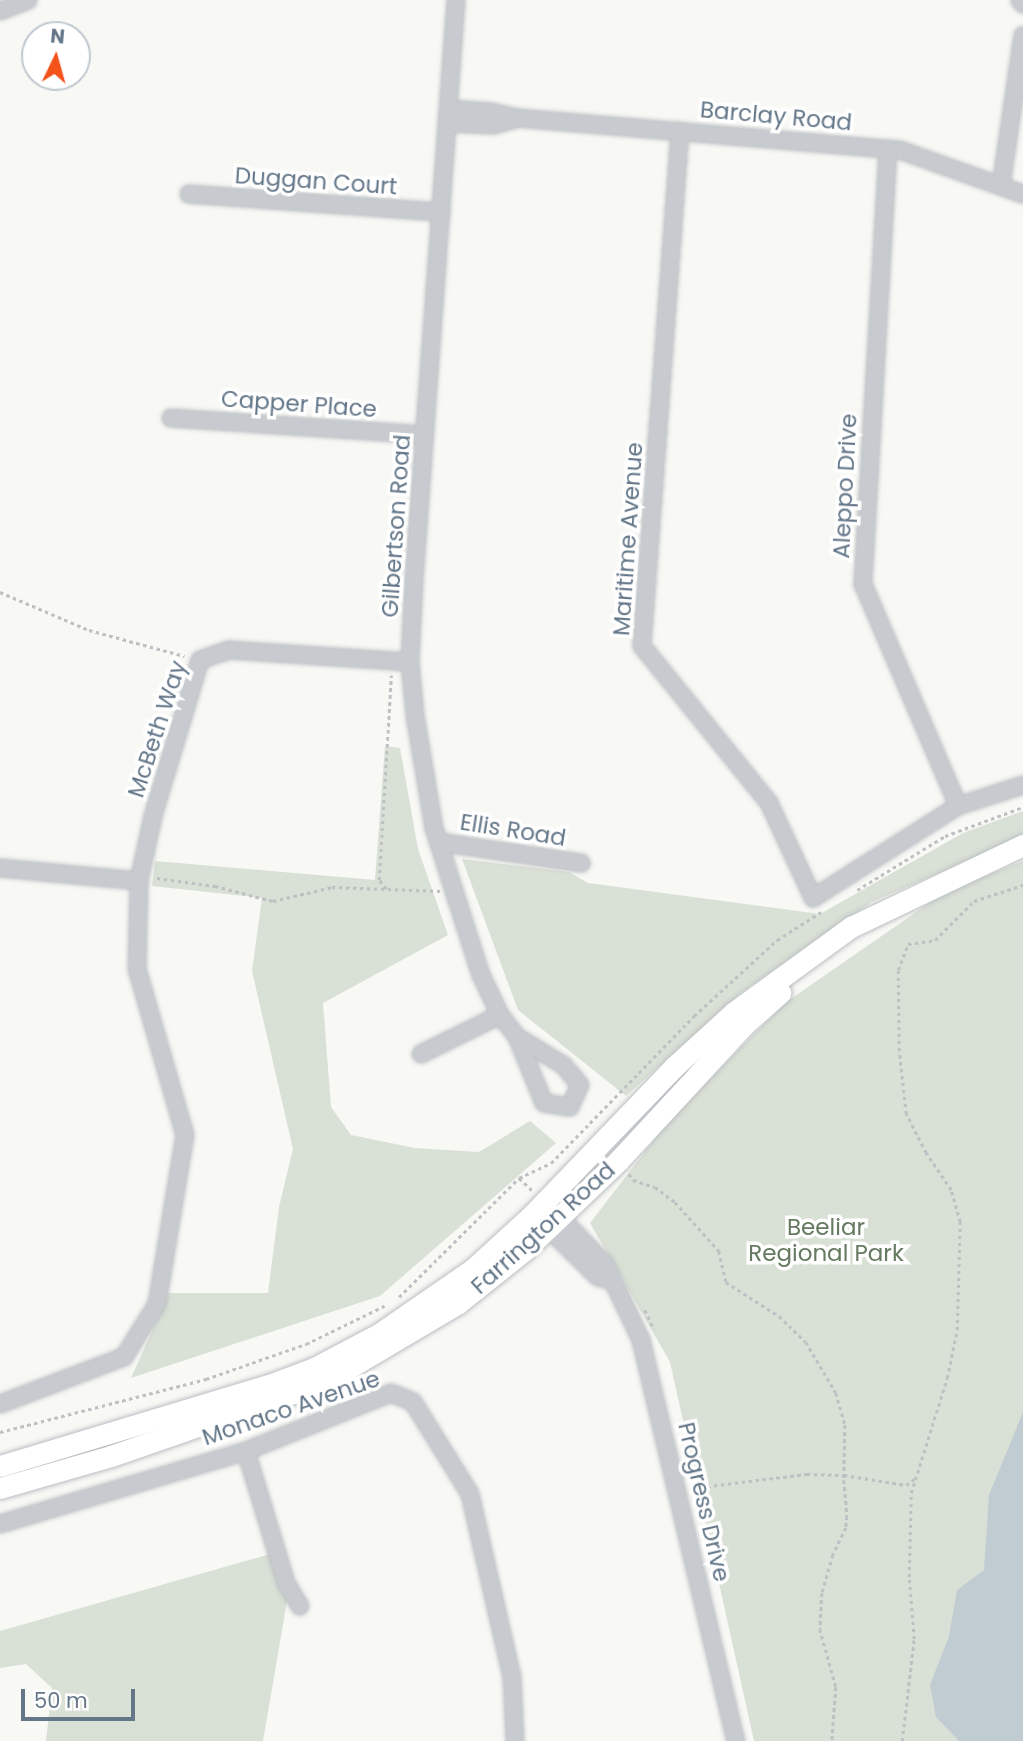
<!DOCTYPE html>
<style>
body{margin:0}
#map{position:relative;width:1023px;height:1741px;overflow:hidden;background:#f8f8f5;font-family:Poppins,sans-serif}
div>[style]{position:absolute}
.green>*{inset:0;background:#d9e0d5}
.water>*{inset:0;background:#c0ccd1}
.path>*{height:2.5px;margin-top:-1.25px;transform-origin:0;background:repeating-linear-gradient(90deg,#bec1c3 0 3.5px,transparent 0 7px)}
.roads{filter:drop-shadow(0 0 2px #babec2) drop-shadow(0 0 2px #babec2)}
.minor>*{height:16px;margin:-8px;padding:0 8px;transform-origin:8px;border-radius:8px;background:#c7cbcf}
.major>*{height:21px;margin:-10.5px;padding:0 10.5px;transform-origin:10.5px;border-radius:10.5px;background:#fff}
span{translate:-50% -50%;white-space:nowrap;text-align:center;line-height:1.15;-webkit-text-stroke:7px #fff;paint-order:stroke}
.street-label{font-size:23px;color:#647789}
.park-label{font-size:23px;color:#657a60}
.north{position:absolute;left:21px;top:21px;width:70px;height:70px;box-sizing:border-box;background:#fff;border:2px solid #c1c9d0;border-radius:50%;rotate:5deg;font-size:19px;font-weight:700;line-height:28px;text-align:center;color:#647789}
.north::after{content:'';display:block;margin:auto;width:24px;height:32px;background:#f3521a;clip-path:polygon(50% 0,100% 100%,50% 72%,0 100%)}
.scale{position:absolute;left:21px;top:1689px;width:114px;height:32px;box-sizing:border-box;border:4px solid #647789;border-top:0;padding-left:9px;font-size:21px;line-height:24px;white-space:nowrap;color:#647789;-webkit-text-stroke:5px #fff;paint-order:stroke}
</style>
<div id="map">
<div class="green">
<div style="clip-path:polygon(385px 746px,400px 748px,418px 849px,448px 935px,323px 1003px,331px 1107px,351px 1135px,415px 1148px,479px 1152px,530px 1121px,556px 1143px,380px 1296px,131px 1378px,169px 1293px,268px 1293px,279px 1207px,293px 1149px,252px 971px,262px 898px,152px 886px,155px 861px,375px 880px)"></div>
<div style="clip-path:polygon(1023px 811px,1023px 836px,872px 902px,742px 992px,626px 1096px,518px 1010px,462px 859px,569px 872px,588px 883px,820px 914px,963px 833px)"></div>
<div style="clip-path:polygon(1023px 861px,1023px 1741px,754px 1741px,670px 1362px,590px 1223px,670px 1119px,785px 1003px,945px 892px)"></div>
<div style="clip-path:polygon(274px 1553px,287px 1601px,263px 1741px,46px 1741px,52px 1688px,26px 1664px,0 1668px,0 1631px)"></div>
</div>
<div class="water">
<div style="clip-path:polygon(1023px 1412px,1023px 1741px,959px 1741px,936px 1717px,930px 1685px,949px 1636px,957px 1590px,984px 1570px,989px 1495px)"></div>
</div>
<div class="path">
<div style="left:0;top:592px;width:97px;rotate:23.1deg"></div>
<div style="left:89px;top:630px;width:99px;rotate:15.2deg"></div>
<div style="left:157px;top:878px;width:59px;rotate:7.9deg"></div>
<div style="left:215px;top:886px;width:60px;rotate:14.5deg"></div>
<div style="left:273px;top:901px;width:61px;rotate:-13.3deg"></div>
<div style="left:332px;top:887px;width:108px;rotate:2.1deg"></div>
<div style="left:386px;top:889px;width:11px;rotate:-128deg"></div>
<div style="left:379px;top:880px;width:205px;rotate:-86.6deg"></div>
<div style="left:857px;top:890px;width:103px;rotate:-31.5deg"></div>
<div style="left:945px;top:836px;width:83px;rotate:-20.4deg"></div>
<div style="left:629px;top:1174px;width:7px;rotate:56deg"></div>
<div style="left:633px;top:1180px;width:23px;rotate:18deg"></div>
<div style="left:655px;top:1187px;width:25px;rotate:37deg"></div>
<div style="left:675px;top:1202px;width:66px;rotate:48.1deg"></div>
<div style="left:719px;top:1251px;width:32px;rotate:77deg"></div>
<div style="left:726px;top:1282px;width:63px;rotate:32.7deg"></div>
<div style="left:779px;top:1316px;width:37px;rotate:44deg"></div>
<div style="left:806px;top:1342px;width:59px;rotate:59.5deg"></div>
<div style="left:836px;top:1393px;width:33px;rotate:74deg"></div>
<div style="left:845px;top:1425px;width:55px;rotate:91deg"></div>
<div style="left:844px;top:1480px;width:36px;rotate:85deg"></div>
<div style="left:847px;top:1516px;width:12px;rotate:95deg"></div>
<div style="left:846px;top:1528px;width:30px;rotate:116deg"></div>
<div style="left:833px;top:1555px;width:40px;rotate:106deg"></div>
<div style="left:822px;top:1593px;width:36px;rotate:93deg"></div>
<div style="left:820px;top:1629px;width:60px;rotate:74.6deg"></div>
<div style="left:836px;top:1687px;width:54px;rotate:94.2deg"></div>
<div style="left:519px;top:1178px;width:18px;rotate:43deg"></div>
<div style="left:399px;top:1297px;width:169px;rotate:-44.8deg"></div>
<div style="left:519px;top:1178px;width:35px;rotate:-25deg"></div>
<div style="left:551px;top:1163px;width:205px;rotate:-45.8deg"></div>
<div style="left:694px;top:1016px;width:113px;rotate:-42.5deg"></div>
<div style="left:777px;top:940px;width:52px;rotate:-32.5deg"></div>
<div style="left:645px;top:1310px;width:21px;rotate:65deg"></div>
<div style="left:0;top:1432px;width:213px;rotate:-14.4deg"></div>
<div style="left:206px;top:1379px;width:106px;rotate:-19.3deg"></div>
<div style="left:306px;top:1344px;width:91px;rotate:-26deg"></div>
<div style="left:692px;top:1485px;width:3px;rotate:72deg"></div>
<div style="left:693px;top:1488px;width:115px;rotate:-7deg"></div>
<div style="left:807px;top:1474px;width:37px;rotate:2deg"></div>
<div style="left:844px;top:1475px;width:63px;rotate:9.2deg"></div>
<div style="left:906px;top:1485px;width:10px;rotate:-37deg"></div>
<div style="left:902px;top:1741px;width:103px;rotate:-83.3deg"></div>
<div style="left:914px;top:1639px;width:62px;rotate:-94.6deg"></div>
<div style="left:909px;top:1577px;width:84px;rotate:-88.6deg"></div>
<div style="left:911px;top:1493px;width:121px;rotate:-72.6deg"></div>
<div style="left:947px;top:1378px;width:49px;rotate:-78.2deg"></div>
<div style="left:957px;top:1330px;width:108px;rotate:-88.4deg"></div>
<div style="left:960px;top:1222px;width:33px;rotate:-106deg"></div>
<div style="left:951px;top:1190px;width:45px;rotate:-124deg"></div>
<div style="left:926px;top:1153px;width:44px;rotate:-117.1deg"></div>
<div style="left:906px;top:1114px;width:63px;rotate:-96.3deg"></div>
<div style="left:899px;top:1051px;width:81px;rotate:-90.7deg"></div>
<div style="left:898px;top:970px;width:28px;rotate:-69deg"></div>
<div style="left:908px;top:944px;width:27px;rotate:-8deg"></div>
<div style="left:935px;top:940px;width:55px;rotate:-45deg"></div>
<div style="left:974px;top:901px;width:52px;rotate:-18.1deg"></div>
</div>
<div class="roads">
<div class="minor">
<div style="left:456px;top:0;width:582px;rotate:94.14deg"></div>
<div style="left:414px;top:580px;width:82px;rotate:92.8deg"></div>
<div style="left:410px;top:662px;width:53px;rotate:84.6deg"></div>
<div style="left:415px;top:715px;width:115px;rotate:80.5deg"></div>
<div style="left:434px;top:828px;width:154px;rotate:72.3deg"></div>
<div style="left:481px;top:975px;width:44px;rotate:64.6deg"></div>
<div style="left:500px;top:1015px;width:28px;rotate:52deg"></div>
<div style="left:517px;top:1037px;width:71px;rotate:67.8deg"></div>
<div style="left:544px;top:1103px;width:26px;rotate:9deg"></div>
<div style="left:570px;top:1107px;width:24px;rotate:-66deg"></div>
<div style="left:580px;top:1085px;width:26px;rotate:-130deg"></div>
<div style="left:563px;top:1065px;width:54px;rotate:-148.7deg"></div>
<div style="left:1020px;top:0;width:5px;rotate:53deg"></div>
<div style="left:0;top:11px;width:30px;rotate:-21deg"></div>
<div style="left:448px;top:109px;width:43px;rotate:4deg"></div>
<div style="left:491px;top:112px;width:27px;rotate:13deg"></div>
<div style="left:517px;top:118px;width:384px;rotate:4.8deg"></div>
<div style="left:900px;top:150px;width:131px;rotate:19.7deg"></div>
<div style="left:447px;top:123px;width:46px;rotate:2.5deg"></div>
<div style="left:493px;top:125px;width:23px;rotate:-15deg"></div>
<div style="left:680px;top:131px;width:516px;rotate:94.22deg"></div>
<div style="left:642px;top:646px;width:202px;rotate:51deg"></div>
<div style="left:769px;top:803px;width:105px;rotate:65.1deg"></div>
<div style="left:813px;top:898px;width:172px;rotate:-32.4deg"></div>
<div style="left:958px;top:806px;width:68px;rotate:-17.9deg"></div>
<div style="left:888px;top:149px;width:436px;rotate:93.3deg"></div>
<div style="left:863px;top:584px;width:241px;rotate:66.8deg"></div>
<div style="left:1001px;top:186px;width:152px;rotate:-81.7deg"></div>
<div style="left:189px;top:194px;width:253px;rotate:4.1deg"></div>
<div style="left:171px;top:418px;width:254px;rotate:3.8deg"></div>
<div style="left:438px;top:842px;width:145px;rotate:8.4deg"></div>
<div style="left:0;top:868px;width:140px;rotate:5.3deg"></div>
<div style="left:139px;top:881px;width:66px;rotate:-77.8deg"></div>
<div style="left:153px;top:816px;width:163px;rotate:-73.2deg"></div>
<div style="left:200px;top:660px;width:31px;rotate:-19deg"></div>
<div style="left:229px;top:650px;width:181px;rotate:3.8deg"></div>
<div style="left:421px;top:1054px;width:88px;rotate:-26.3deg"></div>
<div style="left:553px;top:1210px;width:75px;rotate:46.1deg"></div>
<div style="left:605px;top:1264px;width:84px;rotate:64.7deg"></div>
<div style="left:641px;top:1340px;width:412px;rotate:76.7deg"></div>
<div style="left:541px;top:1221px;width:80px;rotate:44.5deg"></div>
<div style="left:598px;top:1277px;width:12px;rotate:14deg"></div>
<div style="left:0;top:1404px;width:133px;rotate:-20.8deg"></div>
<div style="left:124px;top:1357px;width:62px;rotate:-58.1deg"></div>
<div style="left:157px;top:1304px;width:171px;rotate:-80.6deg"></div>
<div style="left:185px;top:1135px;width:173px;rotate:-106.1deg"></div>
<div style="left:137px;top:969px;width:88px;rotate:-88.7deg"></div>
<div style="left:246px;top:1451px;width:138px;rotate:73.1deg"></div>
<div style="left:286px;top:1583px;width:27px;rotate:59deg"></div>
<div style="left:0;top:1524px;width:257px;rotate:-16.5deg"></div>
<div style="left:246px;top:1451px;width:156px;rotate:-21.8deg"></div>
<div style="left:391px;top:1393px;width:24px;rotate:22deg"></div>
<div style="left:413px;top:1402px;width:108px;rotate:58.2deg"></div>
<div style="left:470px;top:1494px;width:188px;rotate:77.1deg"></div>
<div style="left:512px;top:1677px;width:64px;rotate:87.3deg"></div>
</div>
<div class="major">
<div style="left:0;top:1466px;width:281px;rotate:-16.8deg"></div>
<div style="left:269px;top:1385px;width:48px;rotate:-20.7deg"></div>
<div style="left:314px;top:1368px;width:73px;rotate:-27.6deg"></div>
<div style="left:379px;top:1334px;width:114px;rotate:-34.7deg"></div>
<div style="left:473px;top:1269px;width:81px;rotate:-42.5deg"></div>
<div style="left:533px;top:1214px;width:204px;rotate:-46.2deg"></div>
<div style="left:674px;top:1067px;width:81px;rotate:-42.5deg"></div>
<div style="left:734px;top:1012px;width:145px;rotate:-36deg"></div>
<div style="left:851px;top:927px;width:191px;rotate:-25.5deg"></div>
<div style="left:0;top:1488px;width:116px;rotate:-16.1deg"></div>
<div style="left:111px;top:1456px;width:193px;rotate:-19.1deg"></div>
<div style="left:293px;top:1393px;width:53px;rotate:-23.2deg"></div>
<div style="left:342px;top:1372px;width:134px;rotate:-30.6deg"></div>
<div style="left:457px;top:1304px;width:87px;rotate:-38.5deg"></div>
<div style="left:525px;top:1250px;width:129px;rotate:-43.7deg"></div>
<div style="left:618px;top:1161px;width:184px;rotate:-47.2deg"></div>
<div style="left:743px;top:1026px;width:50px;rotate:-41.7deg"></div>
</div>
</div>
<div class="street-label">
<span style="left:776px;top:116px;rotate:5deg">Barclay Road</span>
<span style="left:316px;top:181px;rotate:4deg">Duggan Court</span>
<span style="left:299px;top:404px;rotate:4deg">Capper Place</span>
<span style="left:845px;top:486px;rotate:-87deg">Aleppo Drive</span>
<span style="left:396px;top:526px;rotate:-86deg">Gilbertson Road</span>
<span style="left:628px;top:539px;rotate:-86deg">Maritime Avenue</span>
<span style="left:157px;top:729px;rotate:-72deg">McBeth Way</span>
<span style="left:513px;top:830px;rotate:9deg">Ellis Road</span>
<span style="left:543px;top:1228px;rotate:-42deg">Farrington Road</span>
<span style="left:291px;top:1408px;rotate:-19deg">Monaco Avenue</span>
<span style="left:704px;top:1502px;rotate:77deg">Progress Drive</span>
</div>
<div class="park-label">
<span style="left:826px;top:1240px">Beeliar<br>Regional Park</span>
</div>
<div class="north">N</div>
<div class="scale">50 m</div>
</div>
